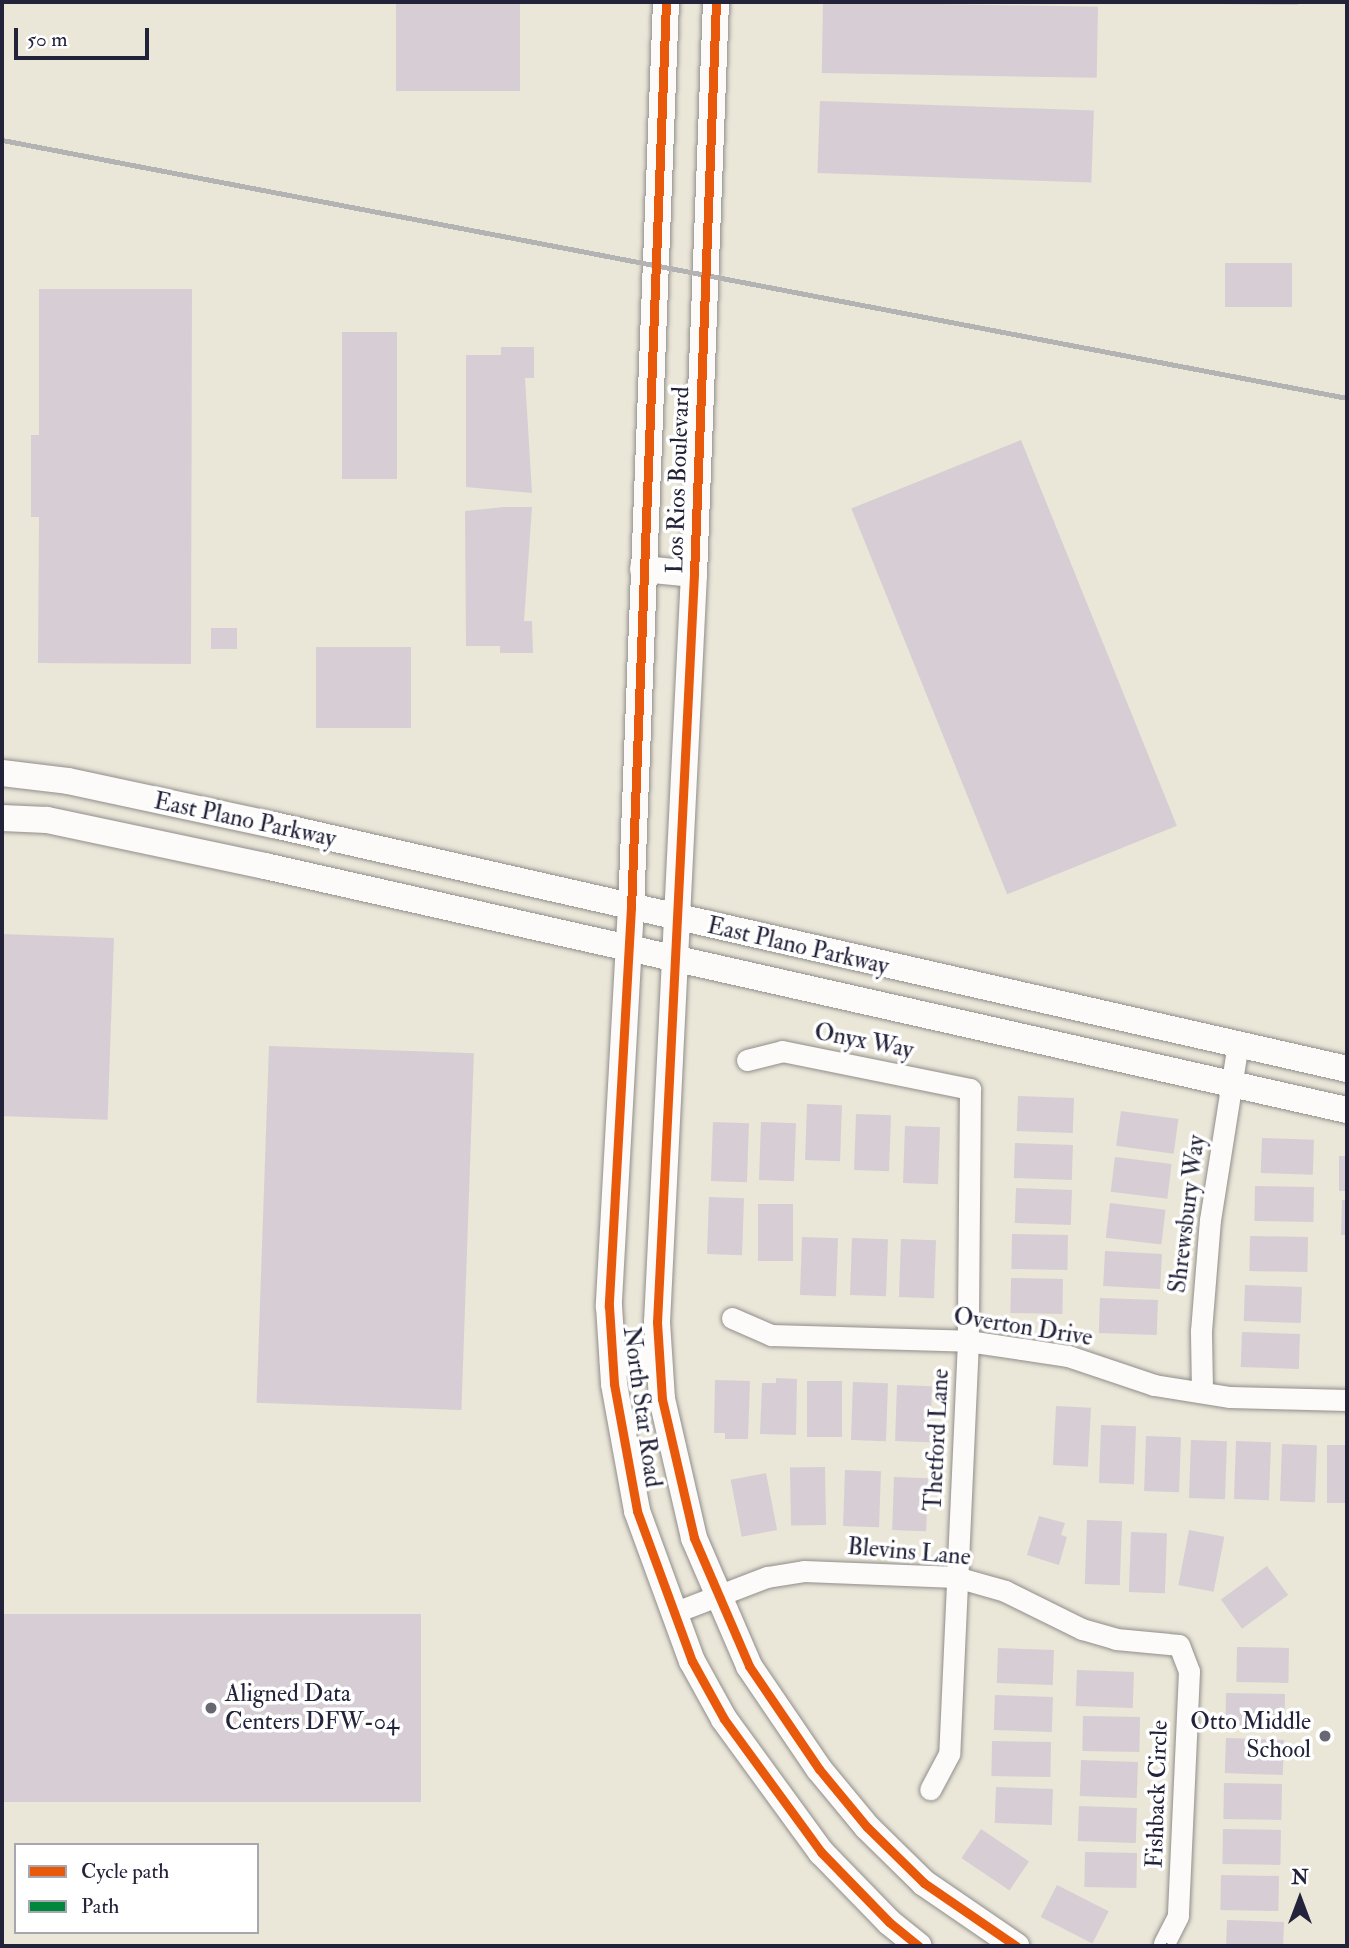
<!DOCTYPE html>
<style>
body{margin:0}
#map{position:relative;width:1349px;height:1948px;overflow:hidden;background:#eae6d8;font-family:"IM FELL Double Pica",serif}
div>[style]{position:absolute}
.building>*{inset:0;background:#d6ced4;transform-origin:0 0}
.roads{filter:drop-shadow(0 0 2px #908e8b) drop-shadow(0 0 2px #908e8b)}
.minor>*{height:21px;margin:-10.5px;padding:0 10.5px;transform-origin:10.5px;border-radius:10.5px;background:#fcfbf9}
.major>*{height:26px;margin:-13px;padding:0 13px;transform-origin:13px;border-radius:13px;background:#fcfbf9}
.rail>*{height:5px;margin:-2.5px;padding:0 2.5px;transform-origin:2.5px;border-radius:2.5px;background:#b4b3b4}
.quiet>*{height:7px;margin-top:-3.5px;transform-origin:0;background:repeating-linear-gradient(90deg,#00873e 0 14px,transparent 0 21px)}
.cycleway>*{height:9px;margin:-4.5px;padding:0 4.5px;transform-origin:4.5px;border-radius:4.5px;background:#e8590c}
.dots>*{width:19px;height:19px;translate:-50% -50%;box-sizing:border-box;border:4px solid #fff;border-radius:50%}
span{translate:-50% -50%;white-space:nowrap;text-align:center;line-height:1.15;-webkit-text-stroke:7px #fff;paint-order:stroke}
.street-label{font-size:24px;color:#22223b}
.poi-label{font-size:24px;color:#22223b}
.left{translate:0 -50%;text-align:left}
.right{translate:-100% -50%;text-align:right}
.frame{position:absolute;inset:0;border:4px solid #22223b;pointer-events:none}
.legend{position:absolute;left:14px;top:1843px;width:245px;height:91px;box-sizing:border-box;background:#fff;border:2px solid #a7a7b1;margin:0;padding:9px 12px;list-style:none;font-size:21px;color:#22223b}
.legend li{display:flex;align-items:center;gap:14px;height:35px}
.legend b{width:35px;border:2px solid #a7a7b1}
.north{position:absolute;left:1265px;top:1864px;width:70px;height:70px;-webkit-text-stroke:5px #fff;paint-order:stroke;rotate:0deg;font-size:19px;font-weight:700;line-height:28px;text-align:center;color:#22223b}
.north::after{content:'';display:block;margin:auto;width:24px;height:32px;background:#22223b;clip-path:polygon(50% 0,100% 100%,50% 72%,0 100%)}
.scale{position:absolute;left:14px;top:28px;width:135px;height:32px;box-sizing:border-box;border:4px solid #22223b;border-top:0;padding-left:9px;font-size:21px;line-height:24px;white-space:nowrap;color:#22223b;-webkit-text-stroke:5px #fff;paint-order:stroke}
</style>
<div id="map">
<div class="building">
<div style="left:396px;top:2px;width:124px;height:89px"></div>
<div style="left:823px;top:2px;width:275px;height:71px;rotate:1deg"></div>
<div style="clip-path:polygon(1216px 2px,1298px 2px,1298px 5px,1216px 4px)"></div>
<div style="left:820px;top:101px;width:274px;height:72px;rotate:2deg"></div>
<div style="left:1225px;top:263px;width:67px;height:44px"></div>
<div style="clip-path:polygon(39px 289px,192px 289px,191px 664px,38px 663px,39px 517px,31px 517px,31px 435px,39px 435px)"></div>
<div style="left:342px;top:332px;width:55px;height:147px"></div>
<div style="clip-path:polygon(501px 347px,534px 347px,534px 378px,525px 378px,532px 493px,466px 487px,466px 355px,501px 355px)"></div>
<div style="left:1021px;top:440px;width:416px;height:183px;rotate:68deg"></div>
<div style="clip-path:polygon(504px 507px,532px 507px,524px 621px,532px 621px,533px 653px,500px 653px,500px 646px,466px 646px,465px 511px)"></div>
<div style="left:211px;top:628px;width:26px;height:21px"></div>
<div style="left:316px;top:647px;width:95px;height:81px"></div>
<div style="left:2px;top:934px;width:112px;height:182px;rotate:2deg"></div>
<div style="left:269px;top:1046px;width:205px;height:357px;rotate:2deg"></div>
<div style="left:1018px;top:1096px;width:56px;height:35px;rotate:2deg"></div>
<div style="left:807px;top:1104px;width:35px;height:56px;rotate:2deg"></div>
<div style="left:1121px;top:1111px;width:58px;height:35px;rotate:8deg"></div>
<div style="left:856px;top:1114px;width:35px;height:56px;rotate:2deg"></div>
<div style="left:713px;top:1122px;width:36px;height:59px;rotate:2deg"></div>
<div style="left:761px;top:1122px;width:35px;height:58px;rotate:2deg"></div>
<div style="left:905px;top:1126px;width:35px;height:57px;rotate:2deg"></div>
<div style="left:1262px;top:1138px;width:52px;height:35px;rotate:2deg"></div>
<div style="left:1015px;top:1143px;width:58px;height:35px;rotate:2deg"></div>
<div style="left:1339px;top:1156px;width:8px;height:35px"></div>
<div style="left:1115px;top:1157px;width:57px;height:35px;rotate:7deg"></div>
<div style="left:1255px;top:1186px;width:59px;height:35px;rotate:1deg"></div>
<div style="left:1016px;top:1188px;width:56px;height:35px;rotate:2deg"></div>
<div style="left:709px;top:1197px;width:35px;height:57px;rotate:2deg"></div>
<div style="clip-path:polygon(1342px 1200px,1347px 1200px,1347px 1235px,1341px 1235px)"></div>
<div style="left:1110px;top:1203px;width:56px;height:35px;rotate:7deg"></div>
<div style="left:758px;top:1204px;width:35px;height:57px"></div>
<div style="left:1012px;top:1234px;width:56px;height:35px;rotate:1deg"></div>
<div style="left:1250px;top:1236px;width:58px;height:35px;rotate:1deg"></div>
<div style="left:802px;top:1237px;width:36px;height:58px;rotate:2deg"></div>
<div style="left:852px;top:1238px;width:36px;height:57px;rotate:2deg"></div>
<div style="left:901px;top:1239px;width:35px;height:58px;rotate:2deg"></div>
<div style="left:1105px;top:1251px;width:57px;height:35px;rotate:3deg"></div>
<div style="left:1011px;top:1278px;width:52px;height:35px;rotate:1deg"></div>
<div style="left:1245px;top:1285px;width:57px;height:36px;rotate:2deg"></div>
<div style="left:1100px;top:1298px;width:58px;height:35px;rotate:2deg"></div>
<div style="left:1242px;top:1332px;width:58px;height:35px;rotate:2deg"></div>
<div style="clip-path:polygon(776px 1378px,797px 1379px,796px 1435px,760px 1434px,762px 1383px,776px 1383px)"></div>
<div style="clip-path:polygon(715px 1380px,750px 1381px,748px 1439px,725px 1439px,725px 1433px,714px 1433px)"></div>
<div style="left:807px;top:1381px;width:35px;height:56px"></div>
<div style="left:853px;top:1382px;width:35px;height:58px;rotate:2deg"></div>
<div style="left:897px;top:1385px;width:35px;height:56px;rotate:2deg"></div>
<div style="left:1056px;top:1406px;width:35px;height:59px;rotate:3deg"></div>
<div style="left:1101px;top:1425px;width:35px;height:58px;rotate:2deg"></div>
<div style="left:1146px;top:1436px;width:35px;height:55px;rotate:2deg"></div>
<div style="left:1191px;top:1440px;width:36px;height:58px;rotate:2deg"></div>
<div style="left:1236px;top:1441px;width:35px;height:58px;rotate:2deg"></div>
<div style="left:1282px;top:1444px;width:35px;height:57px;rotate:2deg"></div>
<div style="left:1327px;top:1445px;width:20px;height:58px"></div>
<div style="left:825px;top:1467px;width:58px;height:35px;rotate:89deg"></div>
<div style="left:845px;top:1470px;width:36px;height:56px;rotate:2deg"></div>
<div style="left:766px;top:1473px;width:58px;height:36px;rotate:79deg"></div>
<div style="left:894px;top:1477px;width:34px;height:53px;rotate:2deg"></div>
<div style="clip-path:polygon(1039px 1516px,1065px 1523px,1061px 1535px,1067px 1537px,1059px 1565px,1027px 1555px)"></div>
<div style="left:1087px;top:1520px;width:35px;height:64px;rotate:2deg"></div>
<div style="left:1189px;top:1530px;width:36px;height:56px;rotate:11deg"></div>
<div style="left:1131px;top:1532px;width:36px;height:60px;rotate:2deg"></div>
<div style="left:1267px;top:1566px;width:36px;height:57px;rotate:54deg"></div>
<div style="left:2px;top:1614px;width:419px;height:188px"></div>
<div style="left:1237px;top:1647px;width:52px;height:35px;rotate:1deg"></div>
<div style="left:998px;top:1648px;width:56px;height:35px;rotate:2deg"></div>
<div style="left:1077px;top:1670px;width:57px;height:36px;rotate:2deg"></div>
<div style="left:1226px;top:1693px;width:59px;height:35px;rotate:1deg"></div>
<div style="left:995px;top:1695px;width:58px;height:35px;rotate:2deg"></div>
<div style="left:1083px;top:1716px;width:57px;height:35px;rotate:1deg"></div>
<div style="left:1226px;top:1738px;width:58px;height:35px;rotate:2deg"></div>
<div style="left:992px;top:1741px;width:59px;height:35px;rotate:1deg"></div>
<div style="left:1081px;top:1760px;width:57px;height:36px;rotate:2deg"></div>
<div style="left:1224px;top:1783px;width:58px;height:36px;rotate:1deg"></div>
<div style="left:996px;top:1787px;width:57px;height:36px;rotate:2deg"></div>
<div style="left:1079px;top:1806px;width:58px;height:35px;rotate:2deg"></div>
<div style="left:981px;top:1829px;width:58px;height:35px;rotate:34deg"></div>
<div style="left:1223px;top:1829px;width:58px;height:35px;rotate:1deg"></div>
<div style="left:1085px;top:1852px;width:52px;height:35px;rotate:1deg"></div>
<div style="left:1221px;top:1875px;width:58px;height:35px;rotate:1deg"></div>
<div style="left:1057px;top:1885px;width:58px;height:36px;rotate:27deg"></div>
<div style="left:1227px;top:1920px;width:57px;height:26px;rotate:2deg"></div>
</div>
<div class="roads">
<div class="minor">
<div style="left:747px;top:1060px;width:36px;rotate:-14deg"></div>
<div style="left:782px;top:1051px;width:192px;rotate:11.4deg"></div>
<div style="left:970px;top:1089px;width:252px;rotate:90.5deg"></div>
<div style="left:968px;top:1341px;width:413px;rotate:92.6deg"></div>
<div style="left:949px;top:1754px;width:40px;rotate:118deg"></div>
<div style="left:732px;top:1318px;width:43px;rotate:23.6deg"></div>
<div style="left:771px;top:1335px;width:197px;rotate:1.7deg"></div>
<div style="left:968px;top:1341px;width:55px;rotate:8.4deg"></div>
<div style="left:1022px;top:1349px;width:47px;rotate:8.7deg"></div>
<div style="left:1068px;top:1356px;width:91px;rotate:18.6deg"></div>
<div style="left:1154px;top:1385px;width:77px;rotate:9deg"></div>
<div style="left:1230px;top:1397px;width:117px;rotate:1.5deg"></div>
<div style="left:1202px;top:1391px;width:60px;rotate:-91deg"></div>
<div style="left:1201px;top:1331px;width:111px;rotate:-85.4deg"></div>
<div style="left:1210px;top:1220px;width:178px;rotate:-81deg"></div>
<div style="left:673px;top:1613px;width:101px;rotate:-21deg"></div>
<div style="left:767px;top:1577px;width:37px;rotate:-9deg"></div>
<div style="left:804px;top:1571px;width:152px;rotate:2.3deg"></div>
<div style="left:956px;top:1577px;width:51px;rotate:15.9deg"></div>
<div style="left:1005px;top:1591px;width:86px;rotate:26.3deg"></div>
<div style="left:1082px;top:1629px;width:35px;rotate:16deg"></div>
<div style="left:1116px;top:1639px;width:63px;rotate:5.4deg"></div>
<div style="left:1179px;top:1645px;width:28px;rotate:69deg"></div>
<div style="left:1189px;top:1671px;width:245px;rotate:92.6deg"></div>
<div style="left:1178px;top:1916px;width:31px;rotate:117deg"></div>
</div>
<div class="major">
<div style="left:666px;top:2px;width:906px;rotate:92.21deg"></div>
<div style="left:631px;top:907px;width:400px;rotate:93.2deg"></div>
<div style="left:609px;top:1306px;width:78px;rotate:86.3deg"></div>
<div style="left:614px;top:1384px;width:129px;rotate:79.7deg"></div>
<div style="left:637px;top:1511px;width:160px;rotate:69.9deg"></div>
<div style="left:692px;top:1661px;width:66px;rotate:61.1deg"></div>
<div style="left:724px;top:1719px;width:165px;rotate:53.9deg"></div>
<div style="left:821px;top:1852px;width:98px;rotate:45.8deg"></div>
<div style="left:889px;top:1922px;width:38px;rotate:39deg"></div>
<div style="left:716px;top:2px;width:572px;rotate:92.2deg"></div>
<div style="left:694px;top:574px;width:749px;rotate:92.83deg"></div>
<div style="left:657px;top:1322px;width:77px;rotate:86.3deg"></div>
<div style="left:662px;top:1399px;width:143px;rotate:77deg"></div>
<div style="left:694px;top:1538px;width:139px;rotate:66.7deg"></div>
<div style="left:749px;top:1666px;width:125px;rotate:55.8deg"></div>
<div style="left:819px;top:1769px;width:75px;rotate:50.4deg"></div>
<div style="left:867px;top:1827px;width:80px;rotate:44.5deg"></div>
<div style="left:924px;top:1883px;width:112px;rotate:34.4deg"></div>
<div style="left:643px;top:569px;width:51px;rotate:5.6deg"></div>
<div style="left:2px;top:773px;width:66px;rotate:6.9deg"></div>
<div style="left:68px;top:781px;width:211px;rotate:12.1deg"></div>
<div style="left:274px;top:825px;width:1100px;rotate:12.81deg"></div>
<div style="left:2px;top:818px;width:45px;rotate:2.5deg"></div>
<div style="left:47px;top:820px;width:223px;rotate:11.9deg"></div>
<div style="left:265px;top:866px;width:1109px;rotate:12.71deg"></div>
<div style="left:613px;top:1364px;width:46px;rotate:-6.2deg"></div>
</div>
</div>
<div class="rail">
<div style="left:2px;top:140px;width:1370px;rotate:10.86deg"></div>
</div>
<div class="quiet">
<div style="left:1164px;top:1944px;width:2px;rotate:63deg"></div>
</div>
<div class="cycleway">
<div style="left:666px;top:2px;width:906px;rotate:92.21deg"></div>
<div style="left:631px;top:907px;width:400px;rotate:93.2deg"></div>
<div style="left:609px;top:1306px;width:78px;rotate:86.3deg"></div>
<div style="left:614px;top:1384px;width:129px;rotate:79.7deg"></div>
<div style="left:637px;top:1511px;width:160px;rotate:69.9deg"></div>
<div style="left:692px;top:1661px;width:66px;rotate:61.1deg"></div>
<div style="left:724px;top:1719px;width:165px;rotate:53.9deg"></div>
<div style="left:821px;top:1852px;width:98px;rotate:45.8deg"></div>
<div style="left:889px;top:1922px;width:38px;rotate:39deg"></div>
<div style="left:716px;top:2px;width:572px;rotate:92.2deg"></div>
<div style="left:694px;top:574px;width:749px;rotate:92.83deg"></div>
<div style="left:657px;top:1322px;width:77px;rotate:86.3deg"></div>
<div style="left:662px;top:1399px;width:143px;rotate:77deg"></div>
<div style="left:694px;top:1538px;width:139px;rotate:66.7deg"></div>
<div style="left:749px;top:1666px;width:125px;rotate:55.8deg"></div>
<div style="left:819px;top:1769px;width:75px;rotate:50.4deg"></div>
<div style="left:867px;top:1827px;width:80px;rotate:44.5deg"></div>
<div style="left:924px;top:1883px;width:112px;rotate:34.4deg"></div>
</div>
<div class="dots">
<div style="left:211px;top:1708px;background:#686772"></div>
<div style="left:1325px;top:1736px;background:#686772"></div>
</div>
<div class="street-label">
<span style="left:678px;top:480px;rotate:-88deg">Los Rios Boulevard</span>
<span style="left:245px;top:820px;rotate:12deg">East Plano Parkway</span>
<span style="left:798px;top:946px;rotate:13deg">East Plano Parkway</span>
<span style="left:864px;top:1041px;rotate:11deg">Onyx Way</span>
<span style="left:1187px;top:1214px;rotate:-83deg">Shrewsbury Way</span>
<span style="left:1023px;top:1327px;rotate:9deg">Overton Drive</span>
<span style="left:642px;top:1407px;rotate:82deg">North Star Road</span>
<span style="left:937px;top:1440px;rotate:-87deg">Thetford Lane</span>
<span style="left:909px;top:1552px;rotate:5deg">Blevins Lane</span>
<span style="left:1157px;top:1794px;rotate:-88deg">Fishback Circle</span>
</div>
<div class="poi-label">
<span class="left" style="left:225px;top:1708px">Aligned Data<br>Centers DFW-04</span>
<span class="right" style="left:1311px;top:1736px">Otto Middle<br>School</span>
</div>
<div class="frame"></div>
<ul class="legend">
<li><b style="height:9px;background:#e8590c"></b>Cycle path</li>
<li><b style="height:9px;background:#00873e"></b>Path</li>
</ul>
<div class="north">N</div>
<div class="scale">50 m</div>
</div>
